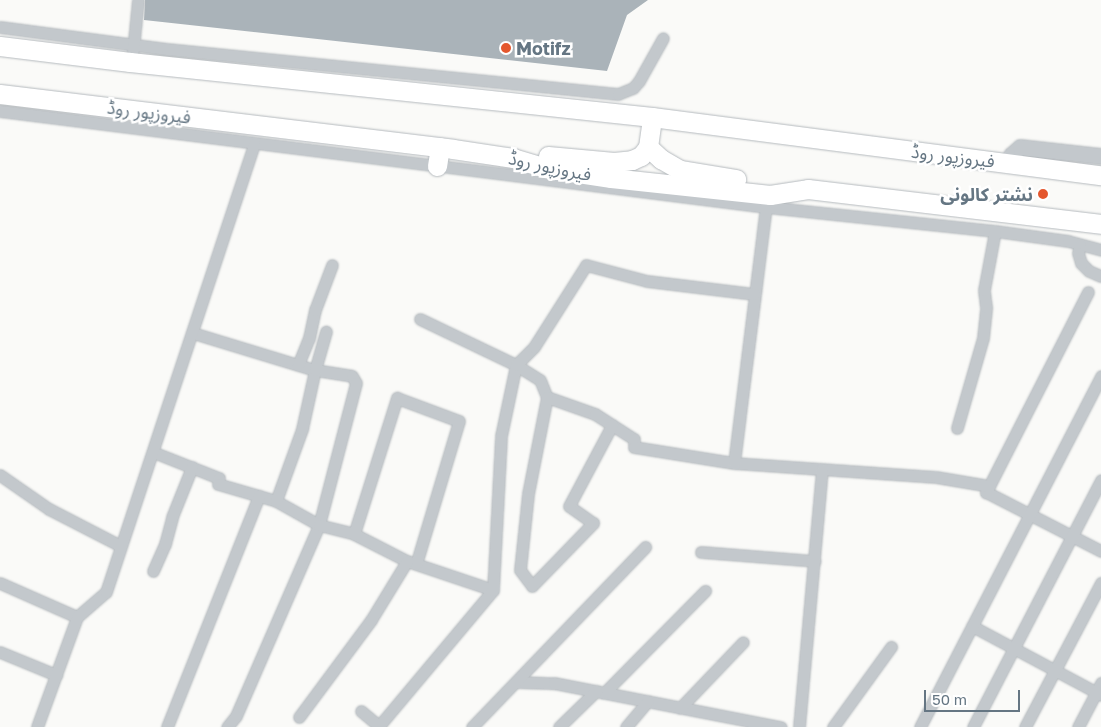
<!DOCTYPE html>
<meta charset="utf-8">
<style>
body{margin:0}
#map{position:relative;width:1101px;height:727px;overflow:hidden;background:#fafaf8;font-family:"Golos Text","Noto Sans Arabic",sans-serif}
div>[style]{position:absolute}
.building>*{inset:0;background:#aab3b9}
.roads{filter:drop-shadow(0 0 1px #b5babe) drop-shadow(0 0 1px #b5babe)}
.minor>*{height:11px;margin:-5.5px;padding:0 5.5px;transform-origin:5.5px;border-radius:5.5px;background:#c3c8cc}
.tertiary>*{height:15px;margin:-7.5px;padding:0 7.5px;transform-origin:7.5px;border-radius:7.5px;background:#c3c8cc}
.primary>*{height:19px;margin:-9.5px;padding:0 9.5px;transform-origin:9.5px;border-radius:9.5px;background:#fff}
.dots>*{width:14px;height:14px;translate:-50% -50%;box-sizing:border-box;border:2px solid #fff;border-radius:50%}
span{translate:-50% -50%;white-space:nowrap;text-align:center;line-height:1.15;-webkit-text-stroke:5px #fff;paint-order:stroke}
.poi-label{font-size:18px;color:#657683;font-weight:700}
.left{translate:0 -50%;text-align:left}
.right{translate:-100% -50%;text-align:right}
.street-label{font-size:18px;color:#657683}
.scale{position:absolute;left:924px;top:690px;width:96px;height:22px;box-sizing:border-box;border:2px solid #657683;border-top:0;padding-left:6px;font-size:15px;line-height:18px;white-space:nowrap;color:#657683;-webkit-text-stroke:4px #fff;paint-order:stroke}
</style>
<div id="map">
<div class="building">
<div style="clip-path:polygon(145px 0,648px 0,627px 15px,607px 71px,144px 20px)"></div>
</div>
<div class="roads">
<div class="minor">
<div style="left:0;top:27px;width:168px;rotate:7.5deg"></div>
<div style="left:167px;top:49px;width:453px;rotate:5.7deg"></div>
<div style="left:618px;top:94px;width:16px;rotate:-22deg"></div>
<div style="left:633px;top:88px;width:9px;rotate:-49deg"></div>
<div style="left:639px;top:81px;width:49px;rotate:-60.8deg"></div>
<div style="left:133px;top:50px;width:50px;rotate:-84.3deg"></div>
<div style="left:0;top:111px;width:772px;rotate:7.14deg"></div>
<div style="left:766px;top:207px;width:230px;rotate:6deg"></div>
<div style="left:995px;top:231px;width:74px;rotate:7.8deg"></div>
<div style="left:1068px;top:241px;width:34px;rotate:15deg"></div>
<div style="left:1080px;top:245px;width:8px;rotate:104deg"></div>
<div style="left:1078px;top:253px;width:10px;rotate:73deg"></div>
<div style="left:1081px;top:263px;width:11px;rotate:45deg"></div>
<div style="left:1089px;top:271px;width:13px;rotate:23deg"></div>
<div style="left:1088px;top:292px;width:225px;rotate:117deg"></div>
<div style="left:986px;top:492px;width:129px;rotate:27.2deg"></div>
<div style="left:420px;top:319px;width:106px;rotate:25.6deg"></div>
<div style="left:516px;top:365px;width:28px;rotate:32deg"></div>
<div style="left:540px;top:380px;width:18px;rotate:68deg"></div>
<div style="left:547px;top:397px;width:51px;rotate:19.5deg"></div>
<div style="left:595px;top:414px;width:46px;rotate:32.7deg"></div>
<div style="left:634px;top:439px;width:8px;rotate:90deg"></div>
<div style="left:634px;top:447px;width:101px;rotate:9.1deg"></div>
<div style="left:734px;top:463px;width:202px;rotate:4deg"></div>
<div style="left:936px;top:477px;width:54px;rotate:9.6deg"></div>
<div style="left:193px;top:333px;width:127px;rotate:16.9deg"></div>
<div style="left:315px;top:370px;width:37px;rotate:9deg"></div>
<div style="left:352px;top:376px;width:8px;rotate:60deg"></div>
<div style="left:356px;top:383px;width:147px;rotate:104.6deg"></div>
<div style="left:319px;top:525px;width:208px;rotate:113.5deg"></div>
<div style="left:236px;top:716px;width:14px;rotate:129deg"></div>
<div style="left:298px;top:365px;width:29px;rotate:-68deg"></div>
<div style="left:309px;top:338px;width:29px;rotate:-78deg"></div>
<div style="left:315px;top:310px;width:48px;rotate:-69.3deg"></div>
<div style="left:547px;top:397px;width:99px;rotate:101.1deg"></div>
<div style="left:528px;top:494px;width:76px;rotate:96deg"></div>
<div style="left:520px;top:570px;width:20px;rotate:53deg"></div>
<div style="left:532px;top:586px;width:88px;rotate:-45.9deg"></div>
<div style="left:593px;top:523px;width:29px;rotate:-145deg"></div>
<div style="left:569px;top:506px;width:92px;rotate:-62deg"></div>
<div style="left:957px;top:428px;width:94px;rotate:-73.9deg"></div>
<div style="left:983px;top:338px;width:31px;rotate:-84deg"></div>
<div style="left:986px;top:307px;width:17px;rotate:-97deg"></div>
<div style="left:984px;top:290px;width:60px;rotate:-79.4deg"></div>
<div style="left:153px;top:452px;width:71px;rotate:21.5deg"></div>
<div style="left:219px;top:478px;width:6px;rotate:99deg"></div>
<div style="left:218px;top:484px;width:60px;rotate:16.3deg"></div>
<div style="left:276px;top:501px;width:49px;rotate:29.2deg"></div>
<div style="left:319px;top:525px;width:36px;rotate:14deg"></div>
<div style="left:354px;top:534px;width:59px;rotate:27deg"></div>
<div style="left:407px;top:561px;width:91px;rotate:18.6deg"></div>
<div style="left:734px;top:463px;width:258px;rotate:-82.9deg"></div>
<div style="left:0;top:475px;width:60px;rotate:34.8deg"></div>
<div style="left:49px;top:509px;width:81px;rotate:27.2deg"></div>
<div style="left:276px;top:501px;width:77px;rotate:-70.1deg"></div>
<div style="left:302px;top:429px;width:60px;rotate:-77.6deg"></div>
<div style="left:315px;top:370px;width:40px;rotate:-74deg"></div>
<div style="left:354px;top:534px;width:143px;rotate:-72.5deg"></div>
<div style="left:397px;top:398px;width:66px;rotate:20.4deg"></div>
<div style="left:459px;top:421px;width:149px;rotate:106.7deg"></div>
<div style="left:701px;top:552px;width:114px;rotate:4.5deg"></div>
<div style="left:153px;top:571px;width:30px;rotate:-66deg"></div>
<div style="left:165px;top:544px;width:28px;rotate:-75deg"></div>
<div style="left:172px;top:517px;width:54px;rotate:-68.2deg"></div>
<div style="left:0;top:583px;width:84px;rotate:23.8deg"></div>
<div style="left:972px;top:626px;width:146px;rotate:28.1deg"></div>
<div style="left:0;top:652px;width:61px;rotate:22.3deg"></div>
<div style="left:517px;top:682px;width:37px;rotate:2deg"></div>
<div style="left:554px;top:683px;width:231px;rotate:11deg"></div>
<div style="left:604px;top:693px;width:144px;rotate:-45.3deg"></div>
<div style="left:680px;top:708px;width:91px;rotate:-46.3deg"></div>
<div style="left:361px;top:711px;width:25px;rotate:40deg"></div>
<div style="left:299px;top:717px;width:121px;rotate:-53.4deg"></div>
<div style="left:371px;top:620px;width:69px;rotate:-58.6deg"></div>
<div style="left:379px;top:726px;width:177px;rotate:-50deg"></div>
<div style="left:493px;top:590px;width:154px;rotate:-87deg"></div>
<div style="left:501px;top:436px;width:73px;rotate:-78.1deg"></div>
<div style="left:516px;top:365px;width:25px;rotate:-45deg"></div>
<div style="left:534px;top:347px;width:97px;rotate:-57.6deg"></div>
<div style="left:586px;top:265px;width:63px;rotate:14.7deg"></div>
<div style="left:647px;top:281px;width:108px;rotate:6.9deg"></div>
<div style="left:37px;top:727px;width:117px;rotate:-70deg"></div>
<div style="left:77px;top:617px;width:38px;rotate:-41deg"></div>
<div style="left:106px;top:592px;width:472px;rotate:-71.7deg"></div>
<div style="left:167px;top:727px;width:249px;rotate:-68.3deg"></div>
<div style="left:472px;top:727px;width:250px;rotate:-46.1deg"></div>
<div style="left:559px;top:727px;width:52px;rotate:-44.2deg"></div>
<div style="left:626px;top:727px;width:34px;rotate:-50deg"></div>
<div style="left:799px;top:727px;width:259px;rotate:-84.9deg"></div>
<div style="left:833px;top:727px;width:99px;rotate:-54.1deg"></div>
<div style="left:920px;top:727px;width:395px;rotate:-62.7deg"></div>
<div style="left:973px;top:727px;width:278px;rotate:-62.6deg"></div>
<div style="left:1025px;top:727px;width:163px;rotate:-62.2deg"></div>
<div style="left:1078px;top:727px;width:50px;rotate:-62.4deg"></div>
</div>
<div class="tertiary">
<div style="left:1008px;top:163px;width:9px;rotate:-69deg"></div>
<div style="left:1011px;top:155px;width:12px;rotate:-42deg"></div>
<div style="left:1020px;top:147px;width:81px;rotate:6.3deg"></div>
</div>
<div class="primary">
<div style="left:0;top:46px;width:131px;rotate:7deg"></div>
<div style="left:130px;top:62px;width:525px;rotate:6.01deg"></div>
<div style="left:652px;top:117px;width:453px;rotate:7.4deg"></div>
<div style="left:0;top:94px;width:456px;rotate:6.9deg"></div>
<div style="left:453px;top:149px;width:61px;rotate:8.5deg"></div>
<div style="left:513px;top:158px;width:34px;rotate:17deg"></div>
<div style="left:545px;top:168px;width:67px;rotate:8.6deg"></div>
<div style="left:611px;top:178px;width:160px;rotate:6.1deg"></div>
<div style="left:770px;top:195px;width:38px;rotate:-9deg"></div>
<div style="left:808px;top:189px;width:295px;rotate:6.8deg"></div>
<div style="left:648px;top:147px;width:18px;rotate:43deg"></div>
<div style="left:661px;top:159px;width:22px;rotate:30deg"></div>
<div style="left:680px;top:170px;width:57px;rotate:9.1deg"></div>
<div style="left:548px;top:156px;width:66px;rotate:5.2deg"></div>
<div style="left:614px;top:162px;width:18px;rotate:-6deg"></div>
<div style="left:632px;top:160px;width:10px;rotate:-24deg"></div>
<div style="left:641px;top:156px;width:11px;rotate:-52deg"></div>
<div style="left:648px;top:147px;width:30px;rotate:-82deg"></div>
<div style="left:437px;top:166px;width:19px;rotate:-81deg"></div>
</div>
</div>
<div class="dots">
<div style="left:506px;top:48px;background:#e4572e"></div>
<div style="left:1043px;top:194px;background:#e4572e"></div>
</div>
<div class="poi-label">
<span class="left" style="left:516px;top:48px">Motifz</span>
<span class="right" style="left:1033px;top:194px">نشتر کالونی</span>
</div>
<div class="street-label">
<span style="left:149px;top:112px;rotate:7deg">فیروزپور روڈ</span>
<span style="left:953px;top:156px;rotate:7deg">فیروزپور روڈ</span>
<span style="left:550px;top:166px;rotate:12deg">فیروزپور روڈ</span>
</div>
<div class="scale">50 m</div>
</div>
